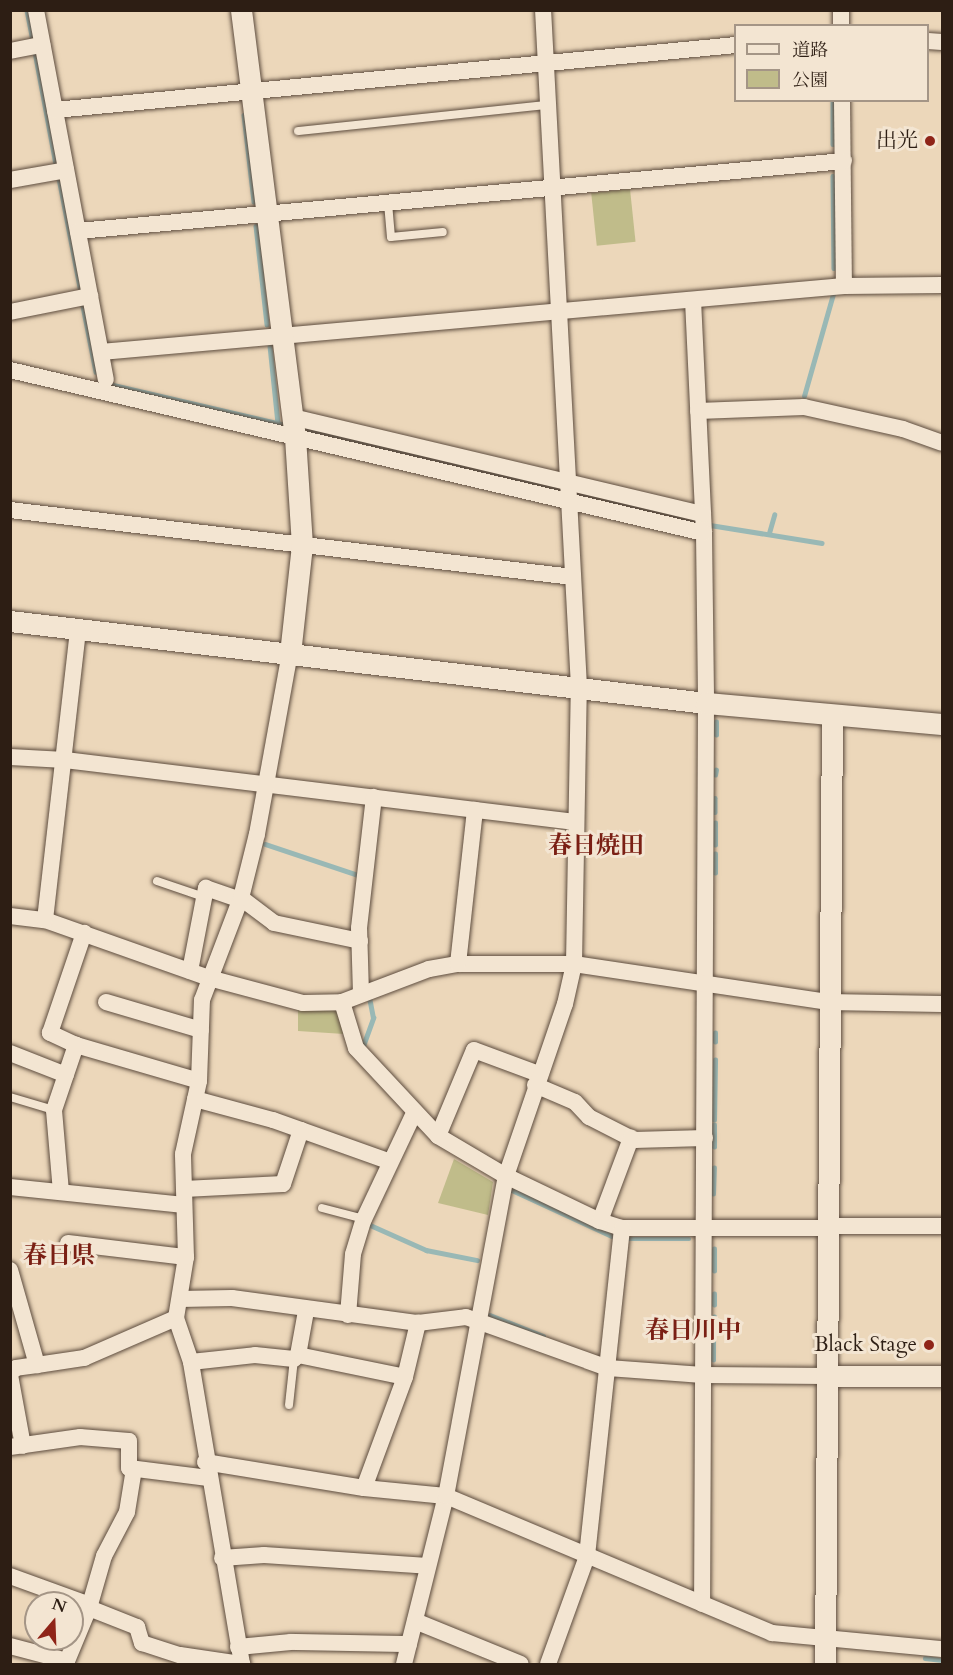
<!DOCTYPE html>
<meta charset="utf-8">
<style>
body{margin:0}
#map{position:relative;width:953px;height:1675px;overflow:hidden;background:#ecd7ba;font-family:Cardo,"Noto Serif JP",serif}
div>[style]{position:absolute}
.green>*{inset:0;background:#c0bc8a;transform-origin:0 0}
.stream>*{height:4.5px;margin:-2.25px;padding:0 2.25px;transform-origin:2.25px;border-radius:2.25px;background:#99b8b5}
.roads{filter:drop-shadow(0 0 2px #5d4c3e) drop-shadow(0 0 2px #5d4c3e)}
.service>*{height:8px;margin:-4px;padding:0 4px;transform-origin:4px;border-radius:4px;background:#f3e5d2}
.minor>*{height:16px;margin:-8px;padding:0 8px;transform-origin:8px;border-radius:8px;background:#f3e5d2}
.tertiary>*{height:21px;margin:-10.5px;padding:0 10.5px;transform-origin:10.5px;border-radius:10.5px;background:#f3e5d2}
.dots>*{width:16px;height:16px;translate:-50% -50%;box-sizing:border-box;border:3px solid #f3e5d2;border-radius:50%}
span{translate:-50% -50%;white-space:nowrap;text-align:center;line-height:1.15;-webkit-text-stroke:6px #f3e5d2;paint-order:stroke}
.poi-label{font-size:21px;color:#2d1e14}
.right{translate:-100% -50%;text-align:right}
.quarter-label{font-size:24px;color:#7a1f14;font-weight:700}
.frame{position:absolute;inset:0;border:12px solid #2d1e14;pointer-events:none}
.legend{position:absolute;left:734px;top:24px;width:195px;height:78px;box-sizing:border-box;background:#f3e5d2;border:2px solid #a49586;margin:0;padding:8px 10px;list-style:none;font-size:18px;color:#2d1e14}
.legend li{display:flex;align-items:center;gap:12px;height:30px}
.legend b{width:30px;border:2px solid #a49586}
.north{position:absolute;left:24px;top:1591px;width:60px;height:60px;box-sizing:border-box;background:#f3e5d2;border:2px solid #a49586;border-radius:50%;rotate:19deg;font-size:16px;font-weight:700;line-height:24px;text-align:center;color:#2d1e14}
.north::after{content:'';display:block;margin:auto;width:21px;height:27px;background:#8f2418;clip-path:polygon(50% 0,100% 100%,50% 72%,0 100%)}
</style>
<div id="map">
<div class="green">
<div style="left:630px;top:189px;width:53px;height:39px;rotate:84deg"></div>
<div style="clip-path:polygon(298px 1007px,338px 1008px,344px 1034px,298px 1031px)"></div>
<div style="clip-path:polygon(454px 1159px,493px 1182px,488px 1215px,438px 1203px)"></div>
</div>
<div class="stream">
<div style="left:27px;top:10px;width:32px;rotate:79deg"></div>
<div style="left:35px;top:52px;width:114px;rotate:79.4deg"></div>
<div style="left:833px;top:100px;width:44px;rotate:90deg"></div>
<div style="left:244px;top:115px;width:87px;rotate:83.4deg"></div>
<div style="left:833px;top:176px;width:92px;rotate:89.4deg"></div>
<div style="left:59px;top:178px;width:111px;rotate:79.1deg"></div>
<div style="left:256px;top:226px;width:99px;rotate:83.6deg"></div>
<div style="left:82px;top:301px;width:72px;rotate:78.8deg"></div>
<div style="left:270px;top:346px;width:77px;rotate:84.1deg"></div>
<div style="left:109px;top:384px;width:177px;rotate:13.1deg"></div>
<div style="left:804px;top:396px;width:106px;rotate:-74.1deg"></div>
<div style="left:303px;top:429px;width:264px;rotate:13.4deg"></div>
<div style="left:574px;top:493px;width:129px;rotate:13.5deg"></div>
<div style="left:710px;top:525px;width:113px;rotate:9.1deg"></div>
<div style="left:769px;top:533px;width:19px;rotate:-74deg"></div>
<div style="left:716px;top:735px;width:13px;rotate:-90deg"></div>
<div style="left:715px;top:775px;width:5px;rotate:-79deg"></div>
<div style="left:715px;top:798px;width:14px;rotate:90deg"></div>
<div style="left:265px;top:844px;width:98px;rotate:18.4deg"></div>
<div style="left:715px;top:845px;width:22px;rotate:-90deg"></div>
<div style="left:715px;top:873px;width:19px;rotate:-90deg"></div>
<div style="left:715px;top:1042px;width:9px;rotate:-90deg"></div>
<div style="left:363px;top:1046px;width:30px;rotate:-70deg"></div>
<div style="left:373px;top:1018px;width:20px;rotate:-101deg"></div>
<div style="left:714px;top:1120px;width:60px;rotate:-89deg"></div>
<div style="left:714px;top:1147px;width:22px;rotate:-90deg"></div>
<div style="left:512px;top:1190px;width:110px;rotate:24.7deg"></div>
<div style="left:713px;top:1194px;width:26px;rotate:-88deg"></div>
<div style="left:368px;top:1224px;width:64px;rotate:24.1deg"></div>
<div style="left:426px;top:1250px;width:52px;rotate:11.1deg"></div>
<div style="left:629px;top:1239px;width:60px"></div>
<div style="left:714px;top:1271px;width:22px;rotate:-90deg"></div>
<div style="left:714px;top:1305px;width:11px;rotate:-90deg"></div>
<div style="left:490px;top:1315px;width:57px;rotate:21.6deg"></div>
<div style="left:714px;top:1322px;width:5px;rotate:-90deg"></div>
<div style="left:713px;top:1360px;width:21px;rotate:-90deg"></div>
<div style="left:925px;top:1658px;width:17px;rotate:7deg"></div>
</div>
<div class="roads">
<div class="service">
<div style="left:298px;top:131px;width:250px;rotate:-6deg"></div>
<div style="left:388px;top:203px;width:34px;rotate:85deg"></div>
<div style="left:391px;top:237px;width:52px;rotate:-5.5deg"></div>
<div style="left:157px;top:881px;width:50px;rotate:18.8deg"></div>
<div style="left:10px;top:1097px;width:46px;rotate:16.5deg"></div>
<div style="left:322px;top:1208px;width:43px;rotate:14.7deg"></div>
<div style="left:289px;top:1405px;width:46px;rotate:-83.8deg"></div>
</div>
<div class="minor">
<div style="left:36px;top:10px;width:376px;rotate:79.3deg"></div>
<div style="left:841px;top:26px;width:16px;rotate:-90deg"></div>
<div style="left:928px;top:41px;width:14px;rotate:4deg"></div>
<div style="left:10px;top:51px;width:33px;rotate:-11deg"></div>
<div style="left:842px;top:100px;width:186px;rotate:89.4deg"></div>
<div style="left:55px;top:110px;width:684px;rotate:-5.45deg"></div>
<div style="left:10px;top:180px;width:57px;rotate:-10.1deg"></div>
<div style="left:78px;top:231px;width:769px;rotate:-5.22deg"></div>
<div style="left:693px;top:300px;width:233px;rotate:87.3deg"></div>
<div style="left:704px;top:533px;width:170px;rotate:89.3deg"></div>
<div style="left:706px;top:703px;width:901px;rotate:90.25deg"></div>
<div style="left:10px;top:312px;width:82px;rotate:-11.3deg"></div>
<div style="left:101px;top:352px;width:746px;rotate:-5.08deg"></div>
<div style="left:844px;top:286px;width:98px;rotate:-0.6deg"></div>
<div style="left:10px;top:370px;width:713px;rotate:13.22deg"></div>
<div style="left:698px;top:411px;width:106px;rotate:-2.2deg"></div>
<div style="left:804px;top:407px;width:101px;rotate:12.5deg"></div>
<div style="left:903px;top:429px;width:41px;rotate:19.7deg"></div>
<div style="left:292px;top:417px;width:422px;rotate:13.3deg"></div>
<div style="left:10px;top:510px;width:567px;rotate:6.79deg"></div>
<div style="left:10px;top:757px;width:55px;rotate:3.1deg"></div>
<div style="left:65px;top:760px;width:514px;rotate:6.93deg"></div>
<div style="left:241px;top:898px;width:41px;rotate:37.1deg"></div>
<div style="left:274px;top:923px;width:88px;rotate:11.8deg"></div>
<div style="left:10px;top:916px;width:35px;rotate:7deg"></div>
<div style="left:45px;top:920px;width:174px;rotate:19.5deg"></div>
<div style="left:209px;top:978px;width:97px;rotate:14.9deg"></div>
<div style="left:303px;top:1003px;width:39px;rotate:-1deg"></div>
<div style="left:342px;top:1002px;width:93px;rotate:-20.8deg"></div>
<div style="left:429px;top:969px;width:29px;rotate:-10deg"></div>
<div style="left:458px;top:964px;width:116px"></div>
<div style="left:574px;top:964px;width:256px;rotate:8.5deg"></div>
<div style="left:827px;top:1002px;width:115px;rotate:1deg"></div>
<div style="left:45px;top:920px;width:292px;rotate:-83.5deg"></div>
<div style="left:458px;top:964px;width:155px;rotate:-83.7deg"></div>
<div style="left:190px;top:971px;width:85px;rotate:-79.1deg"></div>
<div style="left:206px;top:888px;width:36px;rotate:19deg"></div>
<div style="left:361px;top:994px;width:66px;rotate:-91.7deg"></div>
<div style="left:359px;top:928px;width:132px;rotate:-83.5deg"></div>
<div style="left:106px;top:1002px;width:99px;rotate:16.4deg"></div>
<div style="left:342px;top:1002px;width:48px;rotate:73.1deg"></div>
<div style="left:356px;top:1048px;width:120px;rotate:47deg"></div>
<div style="left:438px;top:1136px;width:79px;rotate:30.5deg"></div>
<div style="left:506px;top:1176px;width:104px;rotate:25.6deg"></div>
<div style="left:600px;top:1221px;width:23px;rotate:18deg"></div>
<div style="left:622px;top:1228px;width:204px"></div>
<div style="left:76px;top:1045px;width:128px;rotate:16.3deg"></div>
<div style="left:10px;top:1053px;width:60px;rotate:21.4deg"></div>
<div style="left:535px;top:1085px;width:43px;rotate:23deg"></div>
<div style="left:575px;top:1102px;width:21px;rotate:47deg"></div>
<div style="left:589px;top:1117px;width:51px;rotate:27.1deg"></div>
<div style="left:634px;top:1140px;width:71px;rotate:-1.6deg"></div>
<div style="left:195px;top:1099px;width:81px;rotate:15.1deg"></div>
<div style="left:273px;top:1120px;width:122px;rotate:19.6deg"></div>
<div style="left:438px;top:1136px;width:93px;rotate:-67.3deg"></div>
<div style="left:474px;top:1050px;width:69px;rotate:20.3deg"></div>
<div style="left:10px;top:1187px;width:175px;rotate:5.9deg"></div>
<div style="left:184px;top:1189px;width:99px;rotate:-2.9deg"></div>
<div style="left:283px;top:1184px;width:57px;rotate:-71.6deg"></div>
<div style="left:61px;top:1192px;width:82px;rotate:-94.9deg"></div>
<div style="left:54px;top:1110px;width:69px;rotate:-71.3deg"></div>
<div style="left:76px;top:1045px;width:29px;rotate:-155deg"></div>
<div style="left:50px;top:1033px;width:106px;rotate:-71.2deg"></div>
<div style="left:600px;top:1221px;width:89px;rotate:-69.5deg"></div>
<div style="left:826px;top:1226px;width:116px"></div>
<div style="left:68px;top:1243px;width:119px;rotate:6.8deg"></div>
<div style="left:10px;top:1270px;width:99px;rotate:74.1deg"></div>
<div style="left:37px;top:1365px;width:21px;rotate:172deg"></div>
<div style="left:16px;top:1368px;width:8px;rotate:140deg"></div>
<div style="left:180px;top:1299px;width:52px;rotate:-1.1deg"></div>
<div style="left:232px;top:1298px;width:188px;rotate:7.7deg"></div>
<div style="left:418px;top:1323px;width:48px;rotate:-7.1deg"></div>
<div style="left:466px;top:1317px;width:151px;rotate:19.8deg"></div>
<div style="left:608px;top:1368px;width:95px;rotate:4.2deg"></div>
<div style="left:703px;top:1375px;width:123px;rotate:0.5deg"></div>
<div style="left:348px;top:1315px;width:61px;rotate:-85.3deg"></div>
<div style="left:353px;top:1254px;width:37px;rotate:-73deg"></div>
<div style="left:364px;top:1219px;width:117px;rotate:-64.7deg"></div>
<div style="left:298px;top:1355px;width:109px;rotate:11.6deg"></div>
<div style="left:191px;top:1362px;width:64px;rotate:-6.2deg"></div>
<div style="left:255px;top:1355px;width:39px;rotate:6deg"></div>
<div style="left:294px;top:1359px;width:6px;rotate:-45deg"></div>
<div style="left:298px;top:1355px;width:45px;rotate:-79.7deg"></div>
<div style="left:37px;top:1365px;width:48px;rotate:-8.5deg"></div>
<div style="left:84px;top:1358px;width:100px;rotate:-23.5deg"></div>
<div style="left:10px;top:1375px;width:72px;rotate:79.6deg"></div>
<div style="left:10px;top:1447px;width:71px;rotate:-8.1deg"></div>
<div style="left:80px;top:1437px;width:49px;rotate:4.7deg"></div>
<div style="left:129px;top:1441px;width:27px;rotate:90deg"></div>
<div style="left:129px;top:1468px;width:80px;rotate:7.2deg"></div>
<div style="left:205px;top:1462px;width:161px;rotate:9.3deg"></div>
<div style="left:364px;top:1488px;width:82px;rotate:5.6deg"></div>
<div style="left:446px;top:1496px;width:354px;rotate:22.8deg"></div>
<div style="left:772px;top:1633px;width:171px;rotate:5.4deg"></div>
<div style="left:364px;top:1488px;width:118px;rotate:-69.7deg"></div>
<div style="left:405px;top:1377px;width:56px;rotate:-76.5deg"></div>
<div style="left:222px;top:1558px;width:42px;rotate:-4.1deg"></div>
<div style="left:264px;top:1555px;width:164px;rotate:3.8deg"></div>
<div style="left:10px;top:1576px;width:85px;rotate:19.9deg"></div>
<div style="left:89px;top:1608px;width:52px;rotate:21.6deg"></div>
<div style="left:137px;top:1627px;width:17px;rotate:73deg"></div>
<div style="left:142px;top:1643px;width:40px;rotate:18deg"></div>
<div style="left:180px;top:1655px;width:63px;rotate:8.3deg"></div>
<div style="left:415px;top:1621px;width:114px;rotate:22.1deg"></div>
<div style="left:10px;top:1646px;width:59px;rotate:14.7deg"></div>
<div style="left:67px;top:1661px;width:57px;rotate:-67.5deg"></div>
<div style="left:89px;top:1608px;width:54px;rotate:-73.9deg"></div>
<div style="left:104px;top:1556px;width:50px;rotate:-62.4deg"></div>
<div style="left:127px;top:1512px;width:44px;rotate:-80.8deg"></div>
<div style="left:238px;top:1647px;width:53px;rotate:-5.4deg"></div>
<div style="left:291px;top:1642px;width:118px;rotate:1deg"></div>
<div style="left:242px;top:1664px;width:306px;rotate:-99.6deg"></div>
<div style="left:191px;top:1362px;width:46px;rotate:-108.8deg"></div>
<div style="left:176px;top:1318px;width:62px;rotate:-80.7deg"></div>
<div style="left:186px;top:1257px;width:103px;rotate:-91.7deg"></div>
<div style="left:183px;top:1154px;width:75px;rotate:-77.6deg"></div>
<div style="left:199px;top:1081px;width:81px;rotate:-87.9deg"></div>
<div style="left:202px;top:1000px;width:109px;rotate:-69.1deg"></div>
<div style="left:241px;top:898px;width:66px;rotate:-76deg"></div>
<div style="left:257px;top:834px;width:184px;rotate:-79.7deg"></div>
<div style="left:404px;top:1664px;width:173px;rotate:-76deg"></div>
<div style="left:446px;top:1496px;width:326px;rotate:-79.4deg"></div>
<div style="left:506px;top:1176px;width:182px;rotate:-71.1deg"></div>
<div style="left:565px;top:1004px;width:41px;rotate:-77.3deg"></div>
<div style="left:574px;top:964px;width:277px;rotate:-89deg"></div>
<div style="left:579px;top:687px;width:678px;rotate:-93.04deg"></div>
<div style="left:548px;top:1664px;width:115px;rotate:-70.1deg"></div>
<div style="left:587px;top:1556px;width:330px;rotate:-83.9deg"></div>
</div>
<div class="tertiary">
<div style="left:241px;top:10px;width:430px;rotate:82.8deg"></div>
<div style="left:295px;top:437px;width:108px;rotate:86.3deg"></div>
<div style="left:302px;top:545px;width:109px;rotate:96.3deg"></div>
<div style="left:10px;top:621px;width:701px;rotate:6.72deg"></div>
<div style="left:706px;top:703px;width:237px;rotate:5.1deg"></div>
<div style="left:826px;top:1376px;width:116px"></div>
<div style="left:825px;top:1664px;width:949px;rotate:-89.58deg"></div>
</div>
</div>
<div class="dots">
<div style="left:930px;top:141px;background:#8f2418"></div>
<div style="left:929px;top:1345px;background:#8f2418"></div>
</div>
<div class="poi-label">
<span class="right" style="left:918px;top:141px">出光</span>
<span class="right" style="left:917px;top:1345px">Black Stage</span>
</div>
<div class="quarter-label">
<span style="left:596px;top:846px">春日焼田</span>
<span style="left:59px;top:1256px">春日県</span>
<span style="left:693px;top:1331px">春日川中</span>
</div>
<div class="frame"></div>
<ul class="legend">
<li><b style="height:8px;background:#f3e5d2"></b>道路</li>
<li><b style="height:16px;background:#c0bc8a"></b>公園</li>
</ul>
<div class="north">N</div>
</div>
